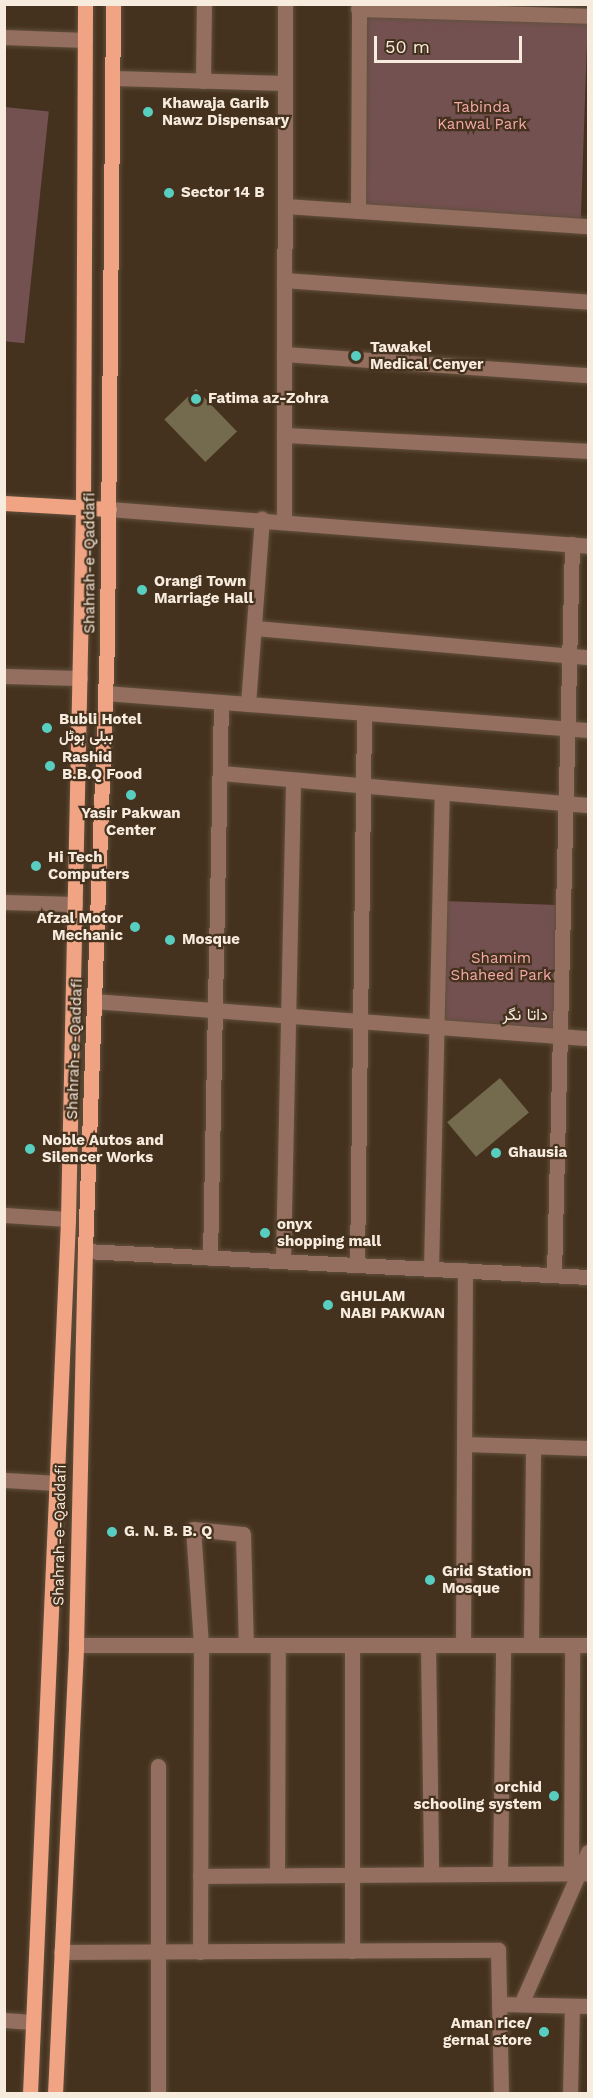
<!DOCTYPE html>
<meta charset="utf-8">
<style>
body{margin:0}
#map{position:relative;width:593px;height:2098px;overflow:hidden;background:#45321e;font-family:"Work Sans",Vazirmatn,sans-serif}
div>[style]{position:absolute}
.green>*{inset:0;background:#745151;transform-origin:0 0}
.building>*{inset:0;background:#746a4e;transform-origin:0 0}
.roads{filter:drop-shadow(0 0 2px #61503d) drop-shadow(0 0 2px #61503d)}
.minor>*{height:15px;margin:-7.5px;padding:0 7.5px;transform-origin:7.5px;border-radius:7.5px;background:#946e5f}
.major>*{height:15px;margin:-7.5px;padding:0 7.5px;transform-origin:7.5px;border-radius:7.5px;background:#f0a484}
.dots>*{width:16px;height:16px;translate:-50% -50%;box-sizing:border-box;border:3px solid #45321e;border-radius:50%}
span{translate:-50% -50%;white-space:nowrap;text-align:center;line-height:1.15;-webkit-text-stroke:4.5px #45321e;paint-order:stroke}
.poi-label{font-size:15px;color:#f7ebde;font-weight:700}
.left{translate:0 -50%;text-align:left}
.right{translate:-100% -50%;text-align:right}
.park-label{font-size:15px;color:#f4a9a9}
.street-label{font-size:15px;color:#f7ebde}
.neighbourhood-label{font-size:16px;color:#f7ebde}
.frame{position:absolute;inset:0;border:6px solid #f7ebde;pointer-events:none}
.scale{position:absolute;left:374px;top:36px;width:148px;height:27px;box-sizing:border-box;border:3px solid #f7ebde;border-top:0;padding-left:8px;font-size:18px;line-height:21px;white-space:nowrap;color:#f7ebde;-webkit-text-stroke:4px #45321e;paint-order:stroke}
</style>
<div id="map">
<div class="green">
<div style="left:358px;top:9px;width:230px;height:202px;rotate:2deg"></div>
<div style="left:5px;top:107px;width:44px;height:233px;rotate:6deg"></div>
<div style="left:442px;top:901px;width:121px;height:126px;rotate:2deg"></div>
</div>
<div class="building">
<div style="left:196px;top:389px;width:59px;height:44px;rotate:46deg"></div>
<div style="left:500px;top:1078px;width:45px;height:69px;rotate:50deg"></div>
</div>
<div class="roads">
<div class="minor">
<div style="left:358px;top:9px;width:230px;rotate:1.7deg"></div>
<div style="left:4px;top:37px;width:81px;rotate:2.1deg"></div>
<div style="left:113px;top:78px;width:172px;rotate:1.7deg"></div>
<div style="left:203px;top:81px;width:77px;rotate:-89.3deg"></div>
<div style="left:285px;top:206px;width:304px;rotate:3.8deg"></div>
<div style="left:358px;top:211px;width:207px;rotate:-89.7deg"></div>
<div style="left:284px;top:280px;width:305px;rotate:4.1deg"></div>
<div style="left:284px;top:354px;width:305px;rotate:4deg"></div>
<div style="left:284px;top:435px;width:304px;rotate:3deg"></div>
<div style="left:109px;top:509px;width:480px;rotate:4.4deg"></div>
<div style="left:284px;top:520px;width:516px;rotate:-89.89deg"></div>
<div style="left:254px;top:628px;width:335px;rotate:5deg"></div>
<div style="left:4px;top:676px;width:76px;rotate:1.5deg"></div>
<div style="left:106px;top:693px;width:483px;rotate:4.4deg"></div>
<div style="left:248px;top:704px;width:186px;rotate:-85.7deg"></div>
<div style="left:220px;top:773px;width:369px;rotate:5deg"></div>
<div style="left:4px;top:902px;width:71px;rotate:1.6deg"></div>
<div style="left:94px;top:1001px;width:495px;rotate:4.3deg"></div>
<div style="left:4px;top:1215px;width:64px;rotate:3.6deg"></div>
<div style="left:85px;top:1251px;width:504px;rotate:2.96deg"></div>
<div style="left:210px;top:1258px;width:556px;rotate:-88.87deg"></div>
<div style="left:283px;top:1261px;width:481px;rotate:-88.8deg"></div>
<div style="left:357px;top:1265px;width:552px;rotate:-89.27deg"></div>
<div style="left:431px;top:1269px;width:476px;rotate:-88.7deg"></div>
<div style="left:554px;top:1275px;width:731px;rotate:-88.59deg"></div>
<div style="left:464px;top:1444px;width:124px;rotate:1.8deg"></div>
<div style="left:4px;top:1480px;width:54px;rotate:3.2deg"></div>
<div style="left:76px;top:1645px;width:512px"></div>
<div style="left:428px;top:1645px;width:229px;rotate:89.2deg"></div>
<div style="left:463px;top:1645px;width:375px;rotate:-89.7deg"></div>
<div style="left:531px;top:1645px;width:199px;rotate:-89.4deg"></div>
<div style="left:500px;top:1873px;width:228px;rotate:-89.2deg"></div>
<div style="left:571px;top:1873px;width:228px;rotate:-89.7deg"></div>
<div style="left:277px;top:1875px;width:230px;rotate:-89.8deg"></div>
<div style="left:200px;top:1876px;width:388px;rotate:-0.4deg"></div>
<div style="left:352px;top:1951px;width:306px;rotate:-90deg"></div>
<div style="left:61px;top:1952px;width:437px;rotate:-0.3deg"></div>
<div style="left:498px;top:1950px;width:144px;rotate:88.8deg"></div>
<div style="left:200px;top:1952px;width:307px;rotate:-89.8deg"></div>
<div style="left:201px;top:1645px;width:116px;rotate:-93.9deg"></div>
<div style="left:193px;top:1529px;width:50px;rotate:5.7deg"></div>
<div style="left:243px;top:1534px;width:111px;rotate:88.5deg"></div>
<div style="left:499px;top:2004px;width:89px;rotate:1.3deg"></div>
<div style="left:521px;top:2004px;width:166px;rotate:-66.2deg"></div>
<div style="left:4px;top:2020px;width:28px;rotate:4deg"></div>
<div style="left:158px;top:2094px;width:328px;rotate:-90deg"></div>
<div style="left:570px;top:2094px;width:88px;rotate:-88.7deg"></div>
</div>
<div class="major">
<div style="left:4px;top:503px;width:105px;rotate:3.3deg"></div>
<div style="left:30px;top:2094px;width:876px;rotate:-87.51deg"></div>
<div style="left:68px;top:1219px;width:712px;rotate:-88.79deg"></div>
<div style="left:83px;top:507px;width:503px;rotate:-89.77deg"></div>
<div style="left:55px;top:2094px;width:449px;rotate:-87.3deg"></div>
<div style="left:76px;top:1645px;width:394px;rotate:-88.7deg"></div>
<div style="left:85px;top:1251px;width:608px;rotate:-87.93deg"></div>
<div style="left:107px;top:643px;width:639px;rotate:-89.46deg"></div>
</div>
</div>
<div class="dots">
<div style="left:148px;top:112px;background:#58cec0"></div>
<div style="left:169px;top:193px;background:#58cec0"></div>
<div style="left:356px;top:356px;background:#58cec0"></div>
<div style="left:196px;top:399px;background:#58cec0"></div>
<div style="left:142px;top:590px;background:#58cec0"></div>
<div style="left:47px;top:728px;background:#58cec0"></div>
<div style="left:50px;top:766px;background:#58cec0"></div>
<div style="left:131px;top:795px;background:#58cec0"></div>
<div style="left:36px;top:866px;background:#58cec0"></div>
<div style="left:135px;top:927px;background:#58cec0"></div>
<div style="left:170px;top:940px;background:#58cec0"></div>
<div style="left:30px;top:1149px;background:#58cec0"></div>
<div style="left:496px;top:1153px;background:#58cec0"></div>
<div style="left:265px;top:1233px;background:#58cec0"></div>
<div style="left:328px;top:1305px;background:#58cec0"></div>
<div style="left:112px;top:1532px;background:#58cec0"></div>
<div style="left:430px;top:1580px;background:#58cec0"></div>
<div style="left:554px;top:1796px;background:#58cec0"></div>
<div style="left:544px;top:2032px;background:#58cec0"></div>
</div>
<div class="poi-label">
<span class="left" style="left:162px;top:112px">Khawaja Garib<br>Nawz Dispensary</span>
<span class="left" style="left:181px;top:193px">Sector 14 B</span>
<span class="left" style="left:370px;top:356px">Tawakel<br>Medical Cenyer</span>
<span class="left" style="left:208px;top:399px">Fatima az-Zohra</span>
<span class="left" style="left:154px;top:590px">Orangi Town<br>Marriage Hall</span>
<span class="left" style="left:59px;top:728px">Bubli Hotel<br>ببلی ہوٹل</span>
<span class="left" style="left:62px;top:766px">Rashid<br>B.B.Q Food</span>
<span style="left:131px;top:822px">Yasir Pakwan<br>Center</span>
<span class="left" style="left:48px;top:866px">Hi Tech<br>Computers</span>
<span class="right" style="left:123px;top:927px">Afzal Motor<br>Mechanic</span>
<span class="left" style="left:182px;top:940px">Mosque</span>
<span class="left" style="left:42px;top:1149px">Noble Autos and<br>Silencer Works</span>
<span class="left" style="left:508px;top:1153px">Ghausia</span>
<span class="left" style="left:277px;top:1233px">onyx<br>shopping mall</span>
<span class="left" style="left:340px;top:1305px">GHULAM<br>NABI PAKWAN</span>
<span class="left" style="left:124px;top:1532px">G. N. B. B. Q</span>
<span class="left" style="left:442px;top:1580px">Grid Station<br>Mosque</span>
<span class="right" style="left:542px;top:1796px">orchid<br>schooling system</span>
<span class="right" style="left:532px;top:2032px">Aman rice/<br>gernal store</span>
</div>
<div class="park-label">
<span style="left:482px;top:116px">Tabinda<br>Kanwal Park</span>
<span style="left:501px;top:967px">Shamim<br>Shaheed Park</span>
</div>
<div class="street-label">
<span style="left:90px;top:563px;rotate:-90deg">Shahrah-e-Qaddafi</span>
<span style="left:75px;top:1049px;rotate:-88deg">Shahrah-e-Qaddafi</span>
<span style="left:60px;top:1535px;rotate:-89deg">Shahrah-e-Qaddafi</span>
</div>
<div class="neighbourhood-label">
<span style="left:525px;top:1015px">داتا نگر</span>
</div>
<div class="frame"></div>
<div class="scale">50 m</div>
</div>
